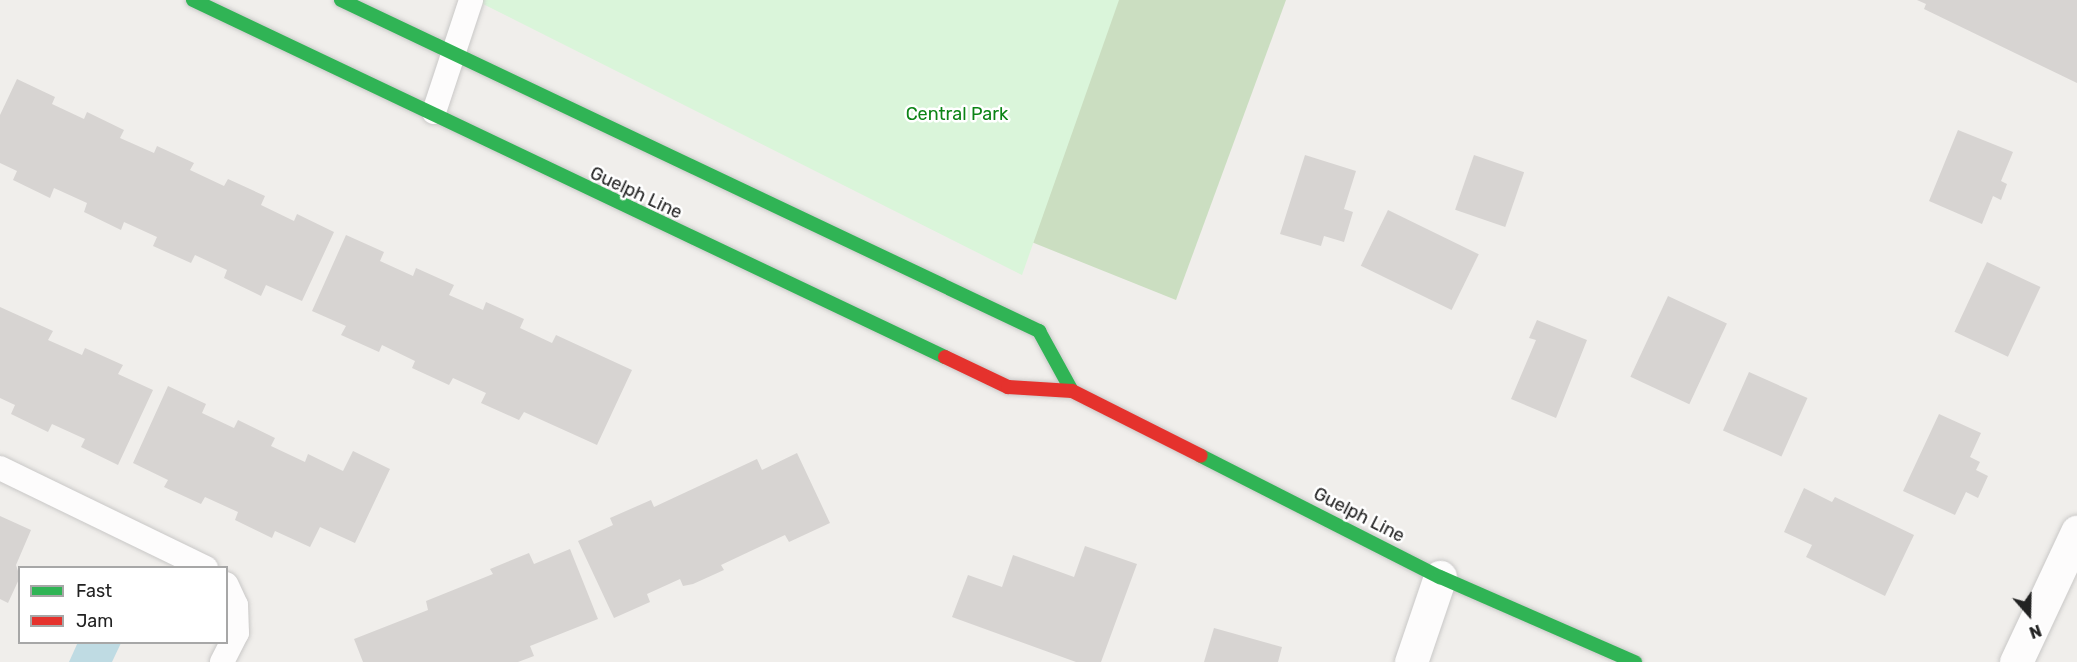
<!DOCTYPE html>
<style>
body{margin:0}
#map{position:relative;width:2077px;height:662px;overflow:hidden;background:#f0eeeb;font-family:Rubik,sans-serif}
div>[style]{position:absolute}
.forest>*{inset:0;background:#cbdec1}
.park>*{inset:0;background:#daf5da}
.water>*{inset:0;background:#bfdbe3}
.building>*{inset:0;background:#d7d4d2;transform-origin:0 0}
.roads{filter:drop-shadow(0 0 2px #c9c8c7) drop-shadow(0 0 2px #c9c8c7)}
.lane>*{height:24px;margin:-12px;padding:0 12px;transform-origin:12px;border-radius:12px;background:#fdfcfc}
.street>*{height:33px;margin:-16.5px;padding:0 16.5px;transform-origin:16.5px;border-radius:16.5px;background:#fdfcfc}
.fast>*{height:14px;margin:-7px;padding:0 7px;transform-origin:7px;border-radius:7px;background:#30b455}
.jam>*{height:14px;margin:-7px;padding:0 7px;transform-origin:7px;border-radius:7px;background:#e5322d}
span{translate:-50% -50%;white-space:nowrap;text-align:center;line-height:1.15;-webkit-text-stroke:5px #fff;paint-order:stroke}
.park-label{font-size:18px;color:#0c8416}
.street-label{font-size:18px;color:#222}
.legend{position:absolute;left:18px;top:566px;width:210px;height:78px;box-sizing:border-box;background:#fff;border:2px solid #a7a7a7;margin:0;padding:8px 10px;list-style:none;font-size:18px;color:#222}
.legend li{display:flex;align-items:center;gap:12px;height:30px}
.legend b{width:30px;border:2px solid #a7a7a7}
.north{position:absolute;left:1999px;top:584px;width:60px;height:60px;-webkit-text-stroke:4px #fff;paint-order:stroke;rotate:160deg;font-size:16px;font-weight:700;line-height:24px;text-align:center;color:#222}
.north::after{content:'';display:block;margin:auto;width:21px;height:27px;background:#222;clip-path:polygon(50% 0,100% 100%,50% 72%,0 100%)}
</style>
<div id="map">
<div class="forest">
<div style="clip-path:polygon(839px 0,1286px 0,1176px 300px,989px 225px)"></div>
</div>
<div class="park">
<div style="clip-path:polygon(475px 0,1119px 0,1022px 275px)"></div>
</div>
<div class="water">
<div style="clip-path:polygon(78px 642px,121px 642px,121px 643px,112px 662px,69px 662px)"></div>
</div>
<div class="building">
<div style="clip-path:polygon(1917px 0,2077px 0,2077px 83px,1924px 9px,1926px 4px)"></div>
<div style="clip-path:polygon(17px 79px,55px 97px,52px 104px,84px 119px,87px 112px,124px 130px,120px 138px,154px 153px,157px 146px,194px 163px,190px 170px,224px 186px,228px 179px,265px 196px,261px 205px,294px 221px,297px 214px,334px 232px,302px 301px,266px 285px,261px 296px,224px 278px,227px 270px,195px 255px,191px 263px,153px 246px,157px 237px,124px 222px,121px 230px,84px 212px,87px 203px,54px 188px,50px 198px,13px 180px,17px 171px,0 163px,0 115px)"></div>
<div style="clip-path:polygon(1958px 130px,2013px 152px,2001px 181px,2007px 184px,2001px 200px,1993px 196px,1982px 224px,1929px 201px)"></div>
<div style="clip-path:polygon(1305px 155px,1356px 171px,1344px 209px,1353px 212px,1344px 242px,1324px 236px,1321px 246px,1280px 234px)"></div>
<div style="left:1474px;top:155px;width:53px;height:58px;rotate:19deg"></div>
<div style="left:1388px;top:210px;width:101px;height:62px;rotate:26deg"></div>
<div style="clip-path:polygon(346px 235px,384px 252px,380px 261px,413px 276px,416px 268px,454px 285px,449px 295px,483px 310px,486px 302px,524px 319px,520px 328px,552px 343px,556px 335px,632px 370px,597px 445px,524px 412px,519px 420px,481px 403px,486px 393px,453px 378px,449px 385px,412px 368px,415px 361px,382px 345px,379px 352px,341px 335px,346px 326px,312px 311px)"></div>
<div style="left:1987px;top:262px;width:59px;height:77px;rotate:25deg"></div>
<div style="left:1668px;top:296px;width:65px;height:89px;rotate:25deg"></div>
<div style="clip-path:polygon(0 307px,53px 331px,48px 340px,82px 355px,85px 348px,123px 365px,118px 374px,153px 390px,118px 465px,81px 447px,85px 439px,52px 424px,48px 432px,11px 414px,15px 405px,0 398px)"></div>
<div style="clip-path:polygon(1537px 320px,1587px 340px,1556px 418px,1511px 399px,1536px 340px,1529px 338px)"></div>
<div style="left:1749px;top:372px;width:64px;height:64px;rotate:24deg"></div>
<div style="clip-path:polygon(168px 386px,206px 404px,202px 413px,234px 428px,238px 420px,275px 438px,271px 446px,305px 462px,308px 454px,343px 471px,353px 451px,390px 469px,355px 543px,320px 527px,310px 547px,275px 531px,272px 538px,235px 520px,238px 512px,205px 497px,201px 504px,164px 487px,168px 480px,133px 463px)"></div>
<div style="clip-path:polygon(1939px 414px,1981px 433px,1970px 457px,1980px 462px,1976px 470px,1988px 476px,1978px 498px,1966px 492px,1955px 515px,1903px 491px)"></div>
<div style="clip-path:polygon(797px 453px,830px 523px,789px 542px,785px 535px,721px 565px,724px 570px,693px 584px,683px 586px,680px 579px,647px 594px,650px 602px,614px 618px,578px 541px,613px 525px,610px 518px,651px 500px,654px 507px,757px 459px,762px 470px)"></div>
<div style="clip-path:polygon(1804px 488px,1832px 502px,1835px 497px,1914px 535px,1885px 596px,1806px 557px,1812px 545px,1784px 532px)"></div>
<div style="clip-path:polygon(0 516px,31px 530px,16px 565px,20px 577px,8px 603px,0 599px)"></div>
<div style="clip-path:polygon(1085px 546px,1137px 564px,1101px 662px,1076px 662px,952px 617px,968px 575px,1002px 587px,1013px 555px,1074px 577px)"></div>
<div style="clip-path:polygon(570px 549px,598px 619px,530px 646px,534px 656px,518px 662px,363px 662px,354px 639px,428px 610px,426px 601px,493px 574px,490px 569px,529px 553px,534px 564px)"></div>
<div style="clip-path:polygon(1214px 628px,1282px 647px,1278px 662px,1204px 662px)"></div>
</div>
<div class="roads">
<div class="lane">
<div style="left:434px;top:112px;width:118px;rotate:-71.7deg"></div>
<div style="left:0;top:468px;width:229px;rotate:25.9deg"></div>
<div style="left:222px;top:662px;width:33px;rotate:-63deg"></div>
<div style="left:237px;top:633px;width:28px;rotate:-92deg"></div>
<div style="left:236px;top:605px;width:23px;rotate:-115deg"></div>
</div>
<div class="street">
<div style="left:1411px;top:662px;width:90px;rotate:-71.2deg"></div>
<div style="left:2016px;top:662px;width:144px;rotate:-64.9deg"></div>
</div>
<div class="fast">
<div style="left:193px;top:0;width:832px;rotate:25.4deg"></div>
<div style="left:341px;top:0;width:773px;rotate:25.37deg"></div>
<div style="left:1039px;top:331px;width:68px;rotate:61.2deg"></div>
<div style="left:1201px;top:456px;width:268px;rotate:26.9deg"></div>
<div style="left:1440px;top:577px;width:213px;rotate:23.6deg"></div>
</div>
<div class="jam">
<div style="left:945px;top:357px;width:70px;rotate:25.5deg"></div>
<div style="left:1008px;top:387px;width:64px;rotate:3.6deg"></div>
<div style="left:1072px;top:391px;width:144px;rotate:26.7deg"></div>
</div>
</div>
<div class="park-label">
<span style="left:957px;top:114px">Central Park</span>
</div>
<div class="street-label">
<span style="left:636px;top:193px;rotate:25deg">Guelph Line</span>
<span style="left:1359px;top:515px;rotate:27deg">Guelph Line</span>
</div>
<ul class="legend">
<li><b style="height:8px;background:#30b455"></b>Fast</li>
<li><b style="height:8px;background:#e5322d"></b>Jam</li>
</ul>
<div class="north">N</div>
</div>
